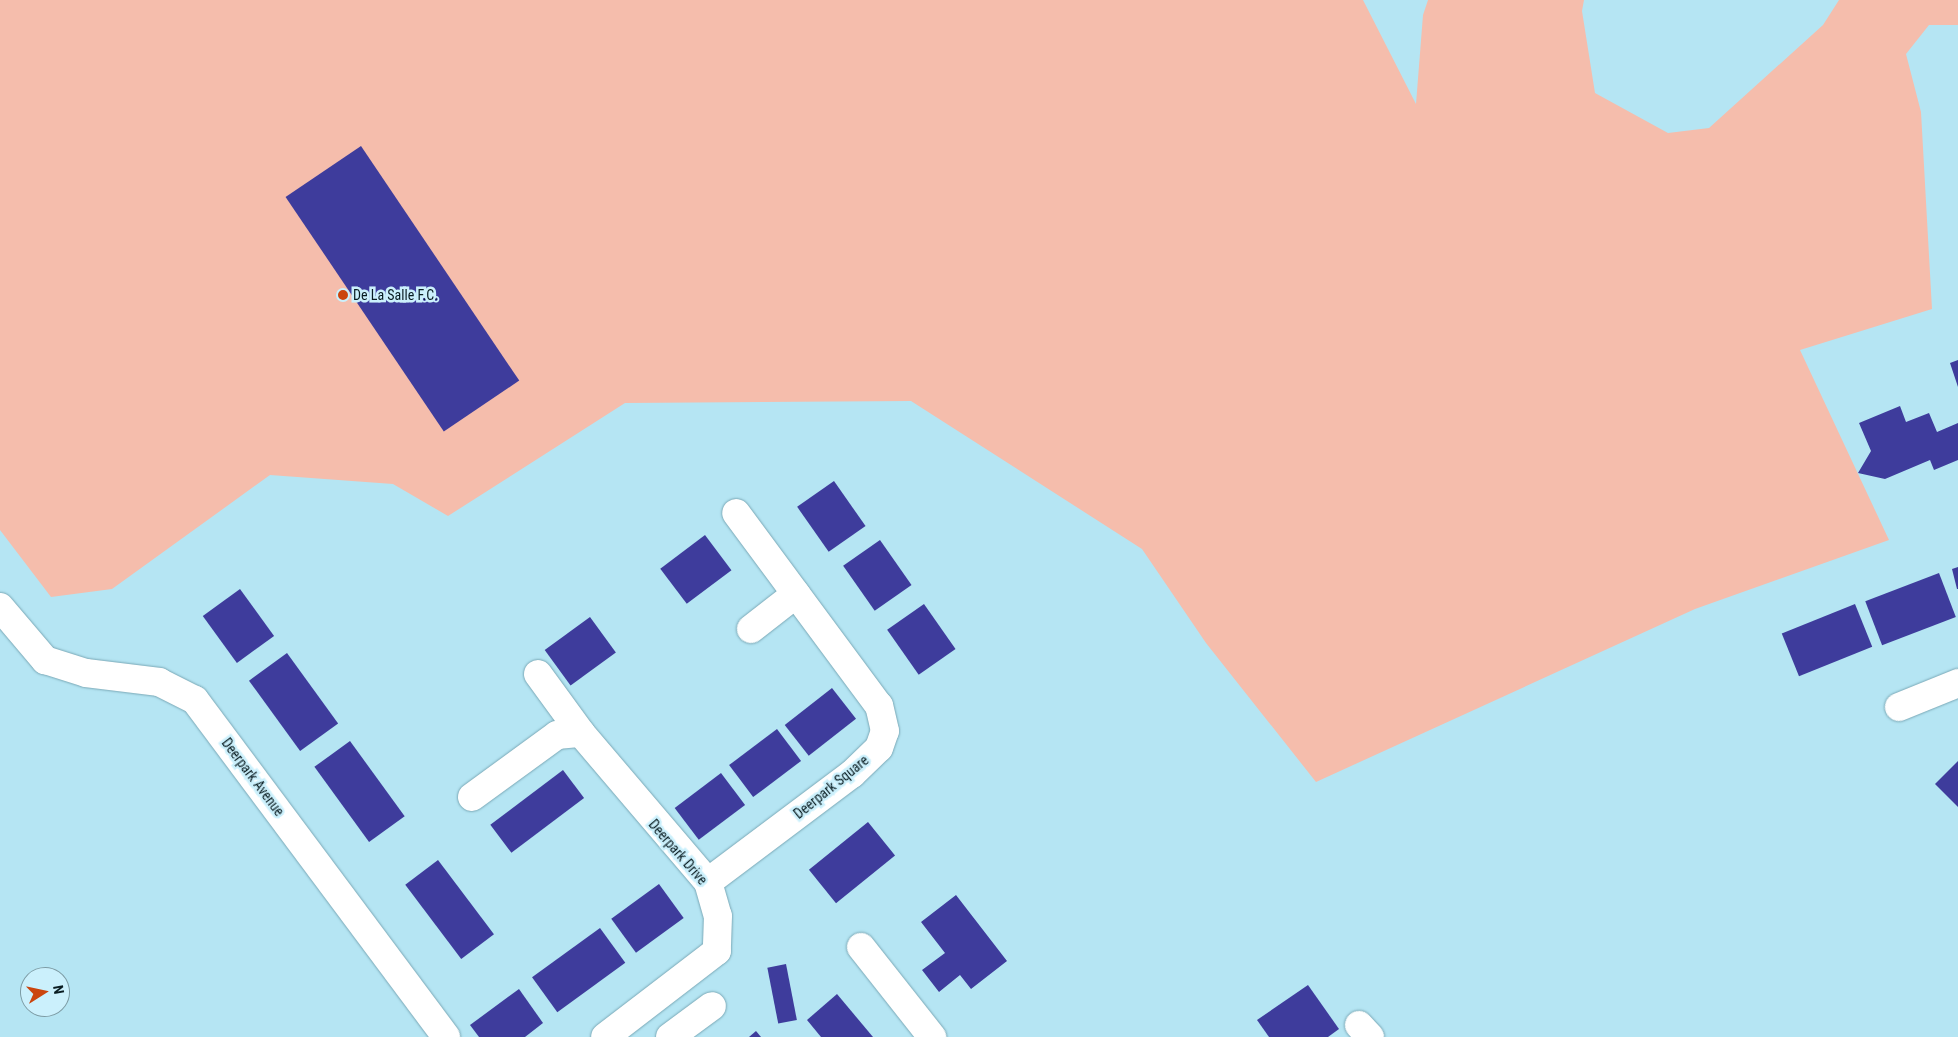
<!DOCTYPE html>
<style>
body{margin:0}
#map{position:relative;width:1958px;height:1037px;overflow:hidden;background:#b5e5f3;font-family:"Roboto Condensed",sans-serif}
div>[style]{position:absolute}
.green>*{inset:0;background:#f5bdac}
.building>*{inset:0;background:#3e3c9c;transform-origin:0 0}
.roads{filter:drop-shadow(0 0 1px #7aa8b6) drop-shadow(0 0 1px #7aa8b6)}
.minor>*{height:28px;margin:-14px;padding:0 14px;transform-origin:14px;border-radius:14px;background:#fff}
.dots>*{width:14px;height:14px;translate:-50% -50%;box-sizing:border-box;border:2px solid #cbf0fc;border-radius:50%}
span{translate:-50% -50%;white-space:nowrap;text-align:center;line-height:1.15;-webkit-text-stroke:5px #cbf0fc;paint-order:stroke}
.poi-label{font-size:14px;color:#091c21}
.left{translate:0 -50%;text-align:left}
.street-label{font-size:14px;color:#091c21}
.north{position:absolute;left:20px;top:967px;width:50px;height:50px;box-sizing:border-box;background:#cbf0fc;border:1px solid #7d9ba4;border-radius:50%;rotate:80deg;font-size:14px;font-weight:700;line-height:20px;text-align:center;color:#091c21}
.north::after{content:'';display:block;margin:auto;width:18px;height:22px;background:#cb450e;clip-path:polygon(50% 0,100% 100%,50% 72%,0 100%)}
</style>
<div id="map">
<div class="green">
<div style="clip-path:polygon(0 0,1363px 0,1416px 104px,1423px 15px,1428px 0,1584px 0,1582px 11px,1595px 93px,1668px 133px,1709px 128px,1823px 25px,1839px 0,1958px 0,1958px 25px,1929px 25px,1906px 54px,1921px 112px,1932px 309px,1800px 350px,1889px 540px,1695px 609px,1316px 782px,1206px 643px,1142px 549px,911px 401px,625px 403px,448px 516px,393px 484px,270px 475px,112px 589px,51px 597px,0 530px)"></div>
</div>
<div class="building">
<div style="left:361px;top:146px;width:283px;height:91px;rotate:56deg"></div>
<div style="clip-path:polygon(1958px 360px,1958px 387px,1950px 363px)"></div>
<div style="clip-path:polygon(1900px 406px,1906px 422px,1929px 413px,1937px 432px,1958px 423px,1958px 460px,1934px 470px,1930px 460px,1885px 479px,1858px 473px,1871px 451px,1859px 423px)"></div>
<div style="left:834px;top:481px;width:55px;height:45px;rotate:55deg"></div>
<div style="left:705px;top:535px;width:44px;height:56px;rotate:53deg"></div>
<div style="left:880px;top:540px;width:55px;height:45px;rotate:55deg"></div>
<div style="clip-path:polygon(1958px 567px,1958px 589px,1957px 589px,1952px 569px)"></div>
<div style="left:1939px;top:573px;width:47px;height:79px;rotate:69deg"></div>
<div style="left:240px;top:589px;width:58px;height:46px;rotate:54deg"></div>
<div style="left:924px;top:604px;width:55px;height:45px;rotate:55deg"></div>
<div style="left:1855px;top:604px;width:46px;height:79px;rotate:68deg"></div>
<div style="left:590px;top:617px;width:44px;height:56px;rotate:54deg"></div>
<div style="left:287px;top:653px;width:87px;height:47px;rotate:54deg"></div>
<div style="left:832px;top:688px;width:39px;height:60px;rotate:52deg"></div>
<div style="left:777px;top:729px;width:40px;height:60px;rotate:53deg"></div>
<div style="left:350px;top:741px;width:93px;height:44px;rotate:54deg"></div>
<div style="clip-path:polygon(1958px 761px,1958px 807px,1935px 784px)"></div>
<div style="left:563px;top:770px;width:35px;height:91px;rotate:53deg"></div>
<div style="left:721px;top:773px;width:40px;height:58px;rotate:53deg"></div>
<div style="left:868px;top:822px;width:43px;height:76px;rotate:51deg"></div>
<div style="left:438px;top:860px;width:93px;height:41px;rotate:53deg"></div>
<div style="left:659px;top:884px;width:42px;height:59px;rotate:54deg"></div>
<div style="clip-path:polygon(956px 895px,1007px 961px,971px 989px,960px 975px,939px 992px,922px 970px,945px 953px,921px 922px)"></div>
<div style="left:600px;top:928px;width:43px;height:84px;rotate:54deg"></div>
<div style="left:786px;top:964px;width:57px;height:19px;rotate:79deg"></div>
<div style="clip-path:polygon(1308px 985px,1339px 1029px,1328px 1037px,1269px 1037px,1257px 1020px)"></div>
<div style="clip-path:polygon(519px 989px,543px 1023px,525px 1037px,479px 1037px,470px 1025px)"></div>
<div style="clip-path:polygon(837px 994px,873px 1037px,821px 1037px,807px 1020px)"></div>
<div style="clip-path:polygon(756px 1031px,761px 1037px,749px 1037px)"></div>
</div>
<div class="roads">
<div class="minor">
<div style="left:0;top:607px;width:70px;rotate:49.7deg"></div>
<div style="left:45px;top:660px;width:43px;rotate:17.6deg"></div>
<div style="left:86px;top:673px;width:74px;rotate:7deg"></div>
<div style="left:159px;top:682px;width:40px;rotate:26.6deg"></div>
<div style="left:195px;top:700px;width:420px;rotate:53.3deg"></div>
<div style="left:751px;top:629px;width:57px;rotate:-37.9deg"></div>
<div style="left:538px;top:674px;width:73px;rotate:53.9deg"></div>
<div style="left:1899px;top:707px;width:64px;rotate:-22.1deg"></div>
<div style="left:472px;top:797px;width:105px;rotate:-36.1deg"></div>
<div style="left:557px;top:735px;width:24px;rotate:-5deg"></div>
<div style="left:581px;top:733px;width:196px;rotate:49.6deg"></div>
<div style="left:708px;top:882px;width:35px;rotate:74deg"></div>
<div style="left:718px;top:916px;width:35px;rotate:92deg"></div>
<div style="left:717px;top:951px;width:141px;rotate:142.5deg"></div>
<div style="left:708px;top:882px;width:180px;rotate:-36.9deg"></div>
<div style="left:852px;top:774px;width:37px;rotate:-44deg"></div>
<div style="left:879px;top:748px;width:18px;rotate:-71deg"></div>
<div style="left:885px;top:731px;width:26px;rotate:-103deg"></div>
<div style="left:879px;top:706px;width:240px;rotate:-126.5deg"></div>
<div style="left:861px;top:947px;width:115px;rotate:51.7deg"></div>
<div style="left:1359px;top:1025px;width:16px;rotate:47deg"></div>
<div style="left:670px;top:1037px;width:52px;rotate:-36.4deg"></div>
</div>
</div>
<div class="dots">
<div style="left:343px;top:295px;background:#cb450e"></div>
</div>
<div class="poi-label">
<span class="left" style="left:353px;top:295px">De La Salle F.C.</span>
</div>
<div class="street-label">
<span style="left:253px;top:777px;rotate:53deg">Deerpark Avenue</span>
<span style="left:831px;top:787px;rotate:-39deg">Deerpark Square</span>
<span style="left:678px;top:852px;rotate:49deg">Deerpark Drive</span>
</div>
<div class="north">N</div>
</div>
